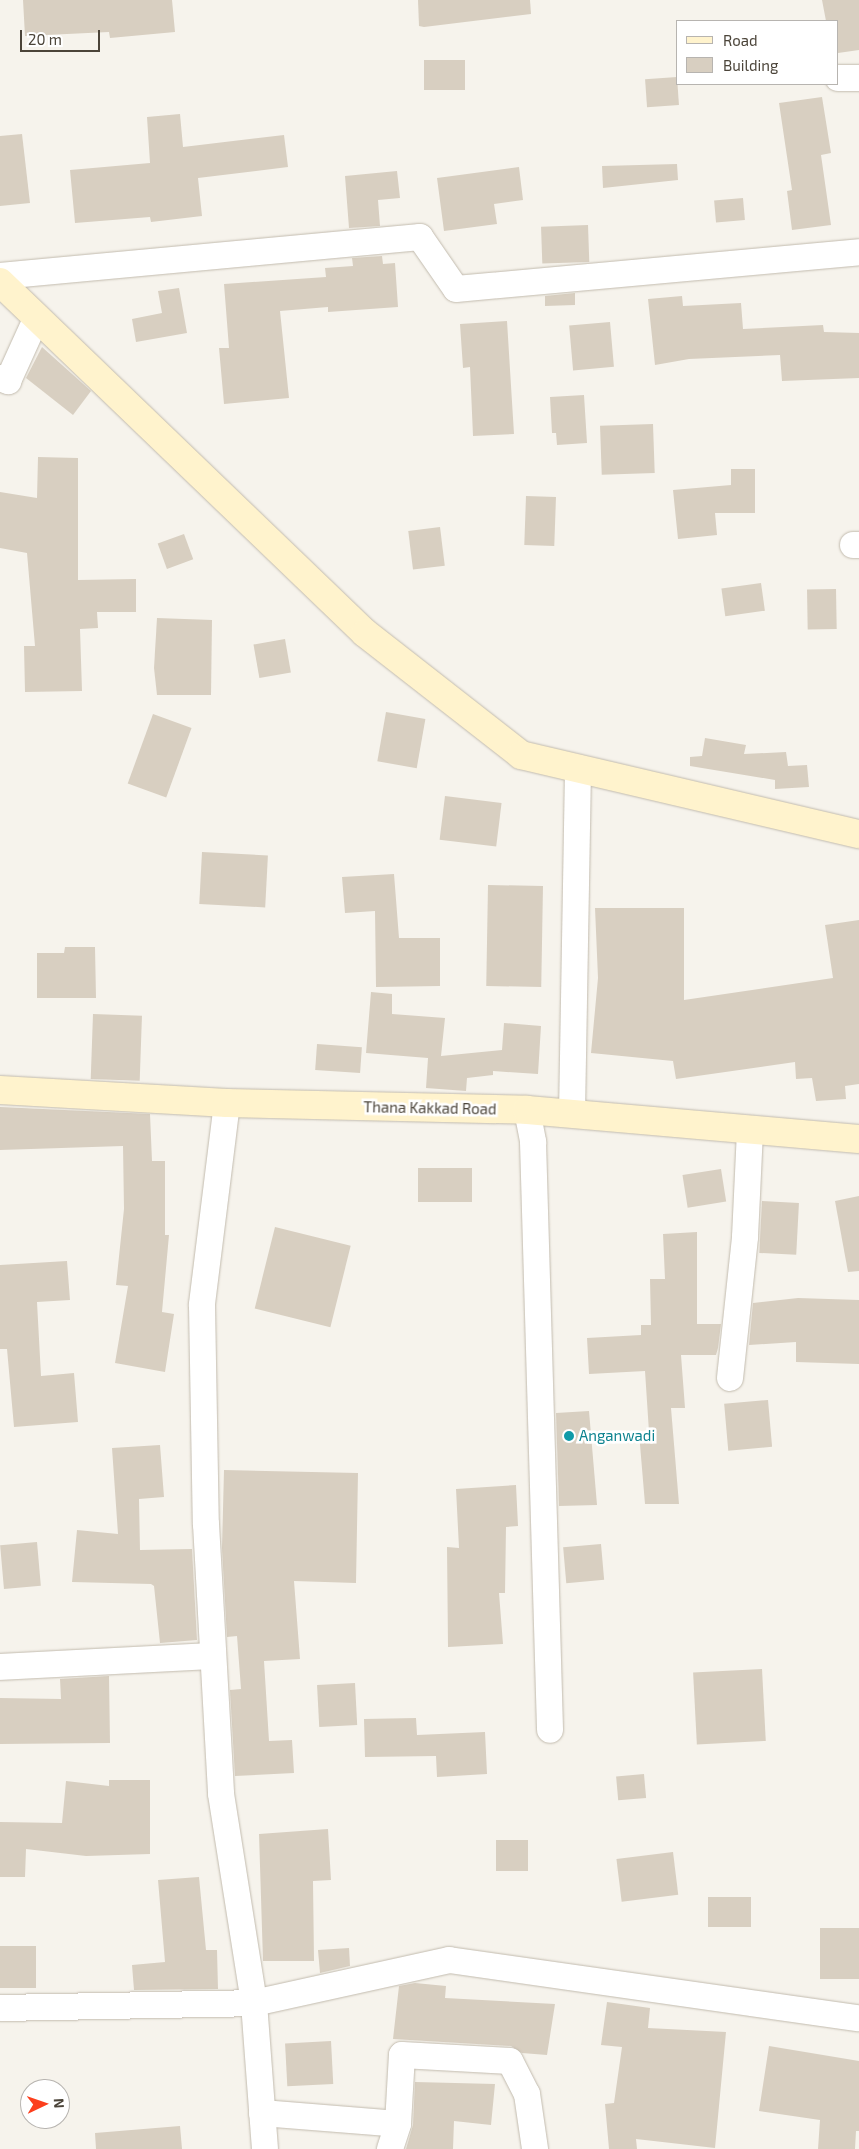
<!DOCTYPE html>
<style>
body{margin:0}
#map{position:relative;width:859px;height:2149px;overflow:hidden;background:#f6f3ec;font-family:"Exo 2",sans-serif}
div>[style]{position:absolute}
.building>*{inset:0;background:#d8cfc1;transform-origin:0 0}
.roads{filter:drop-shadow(0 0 1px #c2bbae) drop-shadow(0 0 1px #c2bbae)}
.minor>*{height:26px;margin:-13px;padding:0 13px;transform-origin:13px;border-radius:13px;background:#fff}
.secondary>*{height:28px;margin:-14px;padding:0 14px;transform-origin:14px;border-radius:14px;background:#fff3cd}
.dots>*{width:14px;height:14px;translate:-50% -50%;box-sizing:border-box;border:2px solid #fff;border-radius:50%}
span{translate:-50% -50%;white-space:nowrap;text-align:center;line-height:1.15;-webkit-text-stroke:5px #fff;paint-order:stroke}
.street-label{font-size:15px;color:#4b4439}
.culture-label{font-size:15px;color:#0d838f}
.left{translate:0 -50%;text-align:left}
.legend{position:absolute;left:676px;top:20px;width:162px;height:65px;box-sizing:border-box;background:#fff;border:1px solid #b7b4b0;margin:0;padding:6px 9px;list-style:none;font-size:15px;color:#4b4439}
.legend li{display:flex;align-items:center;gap:10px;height:25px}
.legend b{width:25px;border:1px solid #b7b4b0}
.north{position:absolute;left:20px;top:2079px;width:50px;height:50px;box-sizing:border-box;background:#fff;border:1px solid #b7b4b0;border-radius:50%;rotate:87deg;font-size:14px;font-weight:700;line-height:20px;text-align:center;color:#4b4439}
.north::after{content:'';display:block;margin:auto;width:18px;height:22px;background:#fc3f1d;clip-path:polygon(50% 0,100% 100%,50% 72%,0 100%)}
.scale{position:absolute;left:20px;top:30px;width:80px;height:22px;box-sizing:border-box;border:2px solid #4b4439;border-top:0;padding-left:6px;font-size:15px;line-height:18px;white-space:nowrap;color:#4b4439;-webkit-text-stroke:4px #fff;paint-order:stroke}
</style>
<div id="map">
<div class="building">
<div style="clip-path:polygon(23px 0,172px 0,175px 32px,110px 38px,109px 32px,25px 36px)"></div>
<div style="clip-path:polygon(418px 0,530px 0,531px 14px,424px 27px,419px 26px)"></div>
<div style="clip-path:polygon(822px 0,859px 0,859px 50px,838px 53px,838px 21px,826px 21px)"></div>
<div style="left:424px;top:60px;width:41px;height:30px"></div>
<div style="left:677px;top:77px;width:28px;height:32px;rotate:86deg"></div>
<div style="clip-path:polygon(822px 97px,831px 153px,821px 155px,831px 225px,792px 230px,787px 191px,792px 190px,779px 103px)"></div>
<div style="clip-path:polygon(180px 114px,183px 147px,284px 135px,288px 167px,198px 178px,202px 216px,151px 222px,150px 217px,75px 223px,70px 170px,150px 163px,147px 117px)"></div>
<div style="clip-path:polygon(22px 134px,30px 203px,0 206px,0 136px)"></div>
<div style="clip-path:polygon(677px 164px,678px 180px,603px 188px,602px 166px)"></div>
<div style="clip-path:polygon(519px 167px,523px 200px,494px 204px,497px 224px,444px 231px,437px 178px)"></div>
<div style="clip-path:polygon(397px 171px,400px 198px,378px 200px,380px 226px,349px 228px,345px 176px)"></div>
<div style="left:743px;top:198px;width:22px;height:29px;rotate:85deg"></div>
<div style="left:588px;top:225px;width:37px;height:47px;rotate:88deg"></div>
<div style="clip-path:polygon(382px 256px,383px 264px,395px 263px,398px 307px,328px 312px,328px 307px,280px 311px,289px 398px,224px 404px,219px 348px,229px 348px,224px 284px,326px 277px,325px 268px,353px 266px,352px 258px)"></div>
<div style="clip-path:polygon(179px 288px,187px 333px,136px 342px,132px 319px,162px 313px,158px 291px)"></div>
<div style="clip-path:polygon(575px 293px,575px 305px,545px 306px,545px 296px)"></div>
<div style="clip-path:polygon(682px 296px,683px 306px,741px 303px,743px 329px,823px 325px,824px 332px,859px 333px,859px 378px,782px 381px,780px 355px,689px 359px,655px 365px,648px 299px)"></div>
<div style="clip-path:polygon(507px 321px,514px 434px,473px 436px,470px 367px,463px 368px,460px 324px)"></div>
<div style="left:610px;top:322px;width:45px;height:41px;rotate:85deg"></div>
<div style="clip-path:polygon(42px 347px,91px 391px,73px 415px,26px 378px)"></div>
<div style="clip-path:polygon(584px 395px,587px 443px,557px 445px,556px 433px,552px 433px,550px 397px)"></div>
<div style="left:653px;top:424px;width:49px;height:53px;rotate:88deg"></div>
<div style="clip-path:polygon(38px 457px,78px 458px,78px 580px,136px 579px,136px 612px,97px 612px,98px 628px,80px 629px,82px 691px,25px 692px,24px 646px,35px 646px,27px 553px,0 548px,0 492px,37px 498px)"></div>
<div style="clip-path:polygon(731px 469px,755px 469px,755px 513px,715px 513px,717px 535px,678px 539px,673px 490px,731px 485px)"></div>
<div style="left:526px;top:496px;width:30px;height:49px;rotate:2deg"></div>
<div style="left:440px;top:527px;width:39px;height:32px;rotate:83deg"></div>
<div style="left:184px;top:534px;width:27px;height:28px;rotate:70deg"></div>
<div style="left:761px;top:583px;width:28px;height:40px;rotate:82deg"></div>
<div style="left:836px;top:589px;width:40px;height:29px;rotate:89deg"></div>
<div style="clip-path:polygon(157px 618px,212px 620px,211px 695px,157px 695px,154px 668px)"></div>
<div style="left:285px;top:639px;width:34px;height:32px;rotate:80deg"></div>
<div style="left:386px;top:712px;width:40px;height:50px;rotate:10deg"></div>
<div style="left:153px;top:714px;width:41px;height:74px;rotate:20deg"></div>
<div style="clip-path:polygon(705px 738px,746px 745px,744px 754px,786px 752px,788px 766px,807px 765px,809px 787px,775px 789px,775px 780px,690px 766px,690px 757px,702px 756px)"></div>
<div style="left:445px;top:796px;width:57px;height:44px;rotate:7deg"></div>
<div style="left:202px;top:852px;width:66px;height:52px;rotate:3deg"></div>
<div style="clip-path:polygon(394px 874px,399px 938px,440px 938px,440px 986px,376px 987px,375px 911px,345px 913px,342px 877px)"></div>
<div style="left:488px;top:885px;width:55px;height:101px;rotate:1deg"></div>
<div style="clip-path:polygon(595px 908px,684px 908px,684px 1000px,833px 978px,825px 925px,859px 920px,859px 1084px,845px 1086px,846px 1099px,816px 1101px,812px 1078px,796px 1079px,795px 1062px,676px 1079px,673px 1061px,591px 1053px,598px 978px)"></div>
<div style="clip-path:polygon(65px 947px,95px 947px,96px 998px,37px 998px,37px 953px,64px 953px)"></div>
<div style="clip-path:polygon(371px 992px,392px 994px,392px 1014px,445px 1018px,441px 1056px,502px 1050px,504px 1023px,541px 1026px,538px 1074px,493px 1071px,493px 1075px,467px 1078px,466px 1091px,426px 1088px,428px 1058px,366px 1053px)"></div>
<div style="left:93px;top:1014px;width:49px;height:65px;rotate:2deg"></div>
<div style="left:317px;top:1044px;width:45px;height:26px;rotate:4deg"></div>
<div style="clip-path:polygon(0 1107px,150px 1114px,152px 1161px,165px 1161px,165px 1235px,169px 1235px,162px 1312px,174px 1314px,165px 1372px,115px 1363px,128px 1286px,116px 1285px,124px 1209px,123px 1146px,0 1150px)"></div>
<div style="left:418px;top:1168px;width:54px;height:34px"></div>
<div style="left:721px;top:1169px;width:33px;height:39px;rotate:81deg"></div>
<div style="clip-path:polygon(859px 1196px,859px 1271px,848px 1272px,835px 1201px)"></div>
<div style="left:762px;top:1201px;width:37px;height:52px;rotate:3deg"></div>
<div style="left:275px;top:1227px;width:78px;height:84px;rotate:14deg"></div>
<div style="clip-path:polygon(697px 1232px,697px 1324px,721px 1324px,718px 1348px,716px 1355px,681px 1355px,685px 1408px,671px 1408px,679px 1504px,645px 1504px,639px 1433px,649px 1432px,645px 1371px,589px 1374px,587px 1338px,641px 1335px,641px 1325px,651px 1325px,650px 1279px,665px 1279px,663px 1234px)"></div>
<div style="clip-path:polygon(67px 1261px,70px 1300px,37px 1302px,41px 1376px,74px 1373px,78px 1422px,14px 1427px,7px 1349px,0 1349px,0 1265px)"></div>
<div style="clip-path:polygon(798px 1298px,859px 1300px,859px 1364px,796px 1362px,796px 1342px,749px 1345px,753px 1303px)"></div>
<div style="left:768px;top:1400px;width:47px;height:44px;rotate:85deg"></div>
<div style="clip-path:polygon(589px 1411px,597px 1505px,559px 1506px,556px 1413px)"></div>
<div style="clip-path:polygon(160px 1445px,164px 1497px,139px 1499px,140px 1550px,192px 1549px,197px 1640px,160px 1643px,154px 1586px,151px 1584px,72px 1582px,77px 1530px,118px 1534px,112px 1448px)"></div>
<div style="clip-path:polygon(224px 1470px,358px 1473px,356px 1583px,294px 1581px,300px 1659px,264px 1661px,269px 1741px,292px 1740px,294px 1773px,235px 1776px,230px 1690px,241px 1689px,237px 1636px,227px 1637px,222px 1548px)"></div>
<div style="clip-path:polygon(516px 1485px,518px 1526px,506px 1527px,505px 1593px,499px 1593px,503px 1644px,448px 1647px,447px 1547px,459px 1548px,456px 1489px)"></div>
<div style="left:37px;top:1542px;width:44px;height:37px;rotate:85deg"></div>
<div style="left:601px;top:1544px;width:36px;height:38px;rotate:85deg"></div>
<div style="left:762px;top:1669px;width:72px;height:69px;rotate:87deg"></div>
<div style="clip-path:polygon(109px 1676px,110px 1743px,0 1744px,0 1698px,61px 1699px,60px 1679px)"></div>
<div style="left:355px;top:1683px;width:42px;height:38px;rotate:87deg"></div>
<div style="clip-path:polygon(416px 1718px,417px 1735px,485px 1732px,487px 1774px,437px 1777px,436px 1756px,365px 1757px,364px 1719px)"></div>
<div style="left:644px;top:1774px;width:24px;height:28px;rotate:85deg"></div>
<div style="clip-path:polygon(109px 1780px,150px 1780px,150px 1854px,86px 1856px,26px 1849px,25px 1877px,0 1877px,0 1822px,62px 1823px,66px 1781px,109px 1786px)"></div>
<div style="clip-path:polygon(328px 1829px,331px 1880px,313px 1881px,314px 1961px,263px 1961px,259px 1834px)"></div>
<div style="left:528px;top:1840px;width:31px;height:32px;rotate:90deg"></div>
<div style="left:673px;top:1852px;width:43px;height:57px;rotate:83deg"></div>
<div style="clip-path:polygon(199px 1877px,206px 1950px,217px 1950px,218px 1989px,134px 1990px,132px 1965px,165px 1962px,158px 1880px)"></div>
<div style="left:708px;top:1897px;width:43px;height:30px"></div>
<div style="left:820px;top:1928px;width:39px;height:51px"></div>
<div style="left:0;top:1946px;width:36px;height:42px"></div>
<div style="clip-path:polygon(349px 1948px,350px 1966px,320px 1973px,318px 1950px)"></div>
<div style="clip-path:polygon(415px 1983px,446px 1986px,445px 1998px,555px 2004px,547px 2055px,522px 2053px,511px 2046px,393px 2039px,399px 1986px)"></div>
<div style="clip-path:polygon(607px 2002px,650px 2008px,648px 2028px,726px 2032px,715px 2148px,636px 2139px,637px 2149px,609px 2149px,605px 2104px,614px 2103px,622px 2047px,601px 2045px)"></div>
<div style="left:331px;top:2041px;width:43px;height:46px;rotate:87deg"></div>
<div style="clip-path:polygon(769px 2046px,859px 2061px,859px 2131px,856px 2131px,855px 2149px,818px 2149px,820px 2120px,759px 2111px)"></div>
<div style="clip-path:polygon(415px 2082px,495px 2084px,491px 2125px,454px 2121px,453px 2149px,406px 2149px,413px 2125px)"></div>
<div style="clip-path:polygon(180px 2126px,182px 2149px,96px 2149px,95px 2133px)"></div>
</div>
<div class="roads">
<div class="minor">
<div style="left:838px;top:78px;width:21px"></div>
<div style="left:0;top:276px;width:422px;rotate:-5.3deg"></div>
<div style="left:420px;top:237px;width:63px;rotate:55.3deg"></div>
<div style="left:456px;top:289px;width:405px;rotate:-5.2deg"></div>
<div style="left:0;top:378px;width:9px;rotate:21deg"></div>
<div style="left:8px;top:381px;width:70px;rotate:-65.6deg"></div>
<div style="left:853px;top:545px;width:6px"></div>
<div style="left:227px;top:1103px;width:204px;rotate:97.1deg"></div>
<div style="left:202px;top:1305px;width:219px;rotate:89deg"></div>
<div style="left:206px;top:1524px;width:270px;rotate:86.8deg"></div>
<div style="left:221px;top:1794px;width:212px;rotate:81deg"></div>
<div style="left:254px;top:2003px;width:146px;rotate:85.7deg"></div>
<div style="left:527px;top:1110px;width:33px;rotate:79deg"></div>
<div style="left:533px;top:1142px;width:588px;rotate:88.34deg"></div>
<div style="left:572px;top:1114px;width:346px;rotate:-89deg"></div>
<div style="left:730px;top:1378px;width:142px;rotate:-83.9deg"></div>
<div style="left:745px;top:1237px;width:107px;rotate:-87.3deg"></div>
<div style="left:0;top:1667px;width:213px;rotate:-3deg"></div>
<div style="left:0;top:2008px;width:254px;rotate:-1.1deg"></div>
<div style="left:254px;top:2003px;width:200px;rotate:-12.4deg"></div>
<div style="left:449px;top:1960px;width:414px;rotate:8.1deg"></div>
<div style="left:262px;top:2113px;width:136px;rotate:4.6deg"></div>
<div style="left:390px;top:2149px;width:26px;rotate:-72deg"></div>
<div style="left:398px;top:2124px;width:69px;rotate:-86.7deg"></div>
<div style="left:402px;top:2055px;width:108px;rotate:3.2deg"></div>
<div style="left:510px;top:2061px;width:37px;rotate:63deg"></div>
<div style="left:527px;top:2094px;width:56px;rotate:81.7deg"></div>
</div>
<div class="secondary">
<div style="left:0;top:282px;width:506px;rotate:43.88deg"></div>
<div style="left:365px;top:633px;width:198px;rotate:38deg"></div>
<div style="left:521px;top:755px;width:347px;rotate:13.2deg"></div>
<div style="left:0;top:1090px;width:227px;rotate:3.3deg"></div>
<div style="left:227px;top:1103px;width:300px;rotate:1.3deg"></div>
<div style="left:527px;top:1110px;width:333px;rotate:5deg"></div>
</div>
</div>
<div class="dots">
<div style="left:569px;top:1436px;background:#0f9aa8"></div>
</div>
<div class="street-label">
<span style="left:430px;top:1108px;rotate:1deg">Thana Kakkad Road</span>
</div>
<div class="culture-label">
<span class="left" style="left:579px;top:1436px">Anganwadi</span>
</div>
<ul class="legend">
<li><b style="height:6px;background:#fff3cd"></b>Road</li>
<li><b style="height:14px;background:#d8cfc1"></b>Building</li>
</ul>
<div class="north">N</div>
<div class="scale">20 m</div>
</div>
